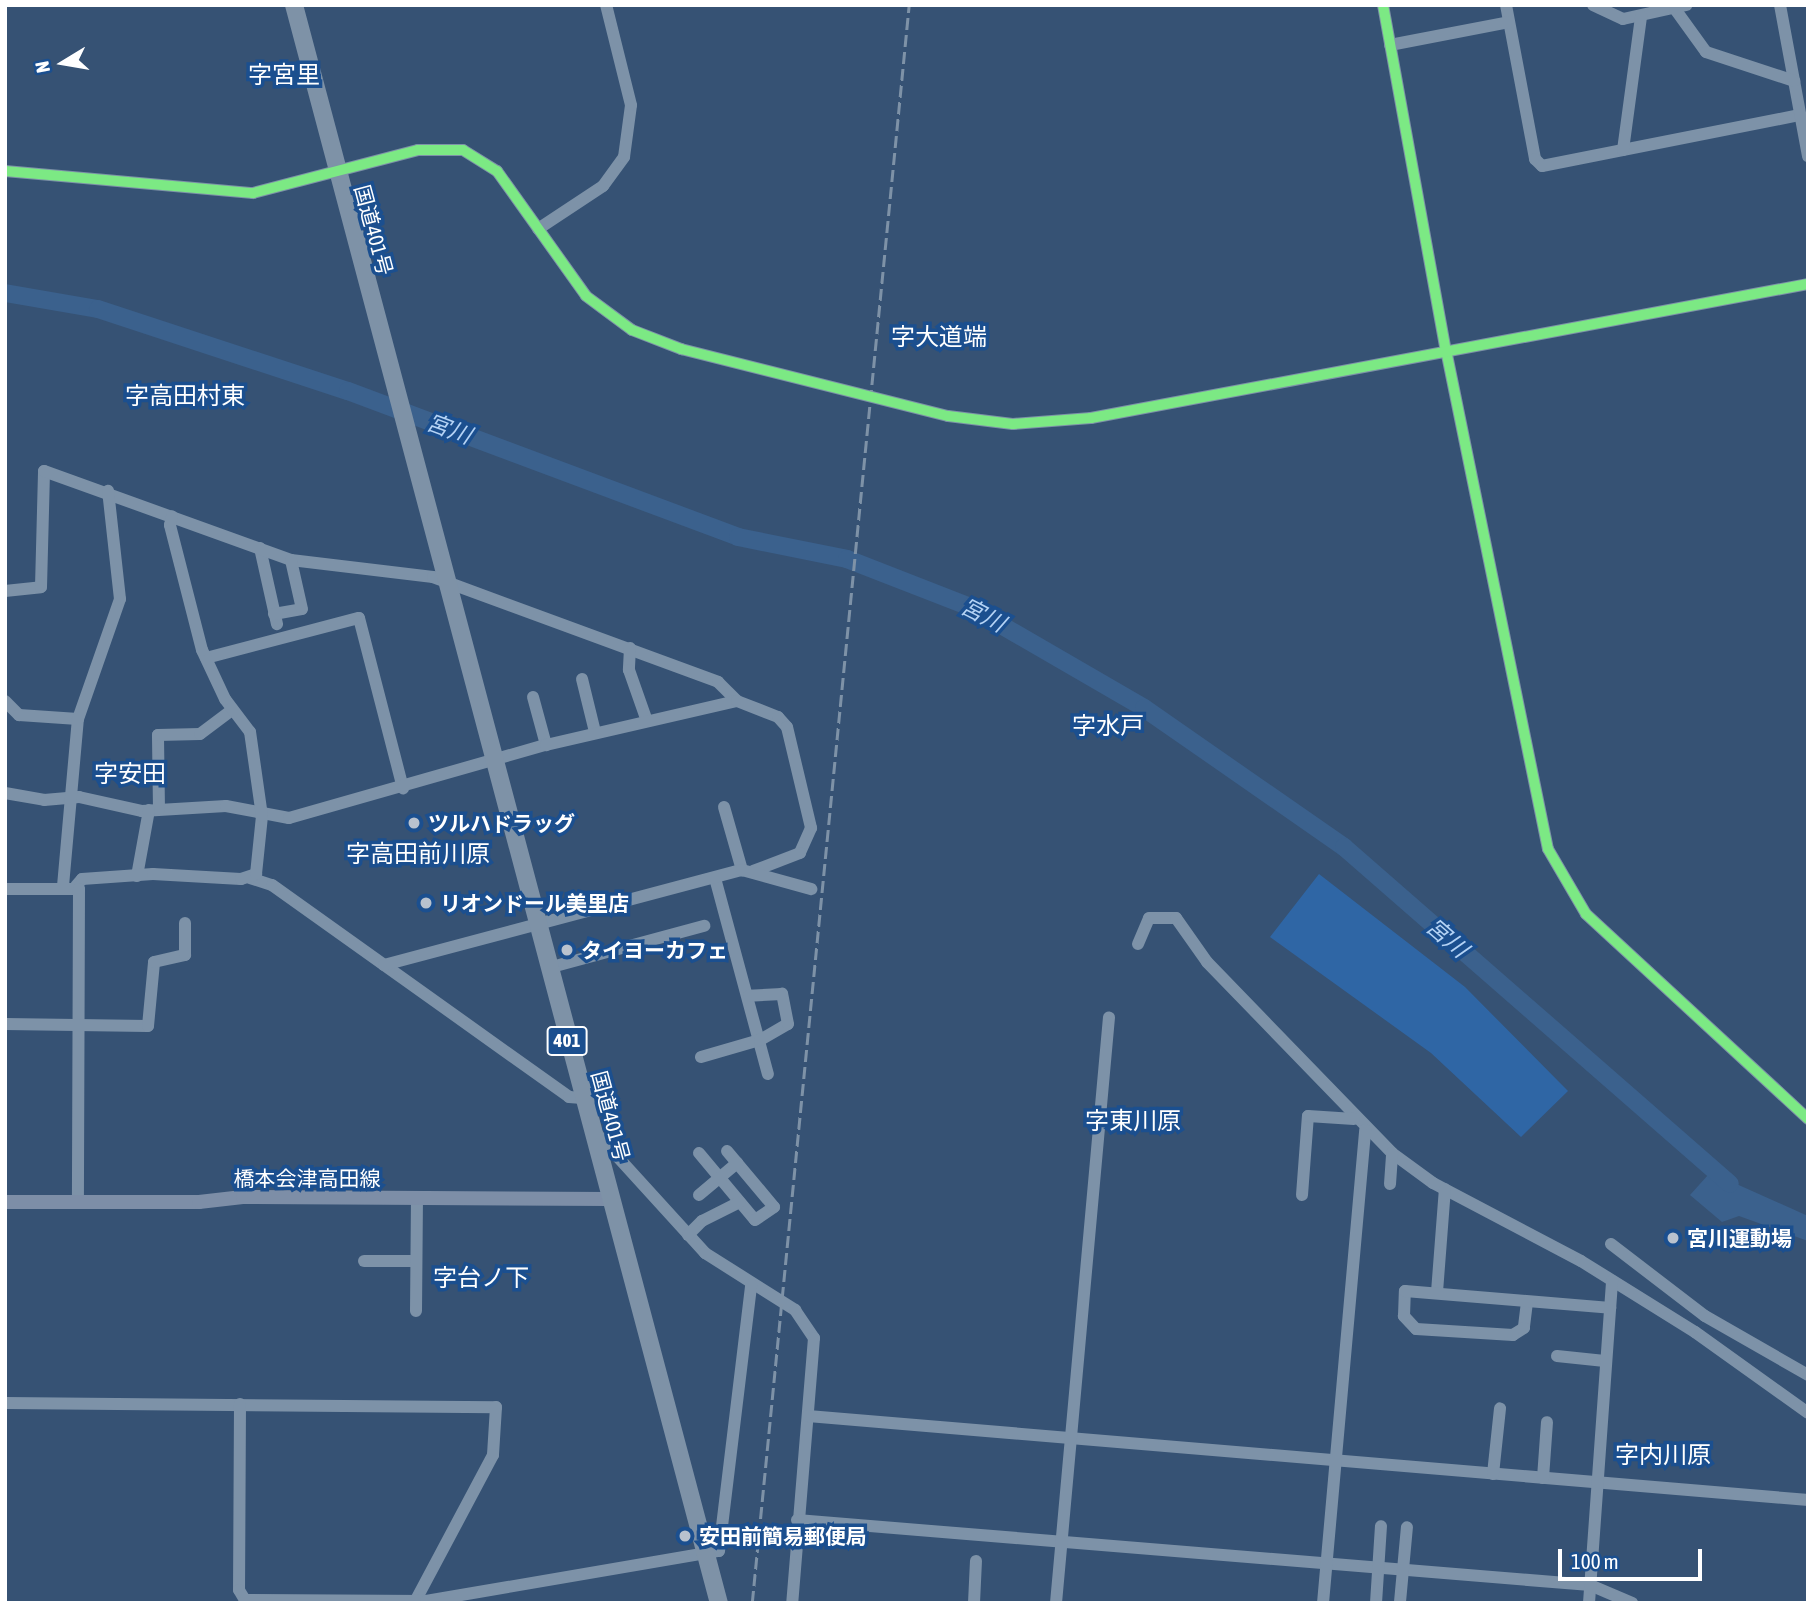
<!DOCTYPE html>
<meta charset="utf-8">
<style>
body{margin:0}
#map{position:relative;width:1813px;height:1608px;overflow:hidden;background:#365274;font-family:"Asap Condensed","Noto Sans JP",sans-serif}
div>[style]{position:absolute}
.green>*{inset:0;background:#2f66a5}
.water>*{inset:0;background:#3b618d}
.river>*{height:18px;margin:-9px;padding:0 9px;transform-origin:9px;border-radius:9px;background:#3b618d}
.minor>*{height:12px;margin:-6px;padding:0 6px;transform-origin:6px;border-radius:6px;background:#7d92a8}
.major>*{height:14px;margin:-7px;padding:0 7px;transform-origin:7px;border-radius:7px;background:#7d8ea7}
.highway>*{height:18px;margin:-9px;padding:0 9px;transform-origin:9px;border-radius:9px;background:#7e92a7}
.rail>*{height:2.5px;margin-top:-1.25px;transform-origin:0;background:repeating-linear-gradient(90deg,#7e92a7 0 12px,transparent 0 17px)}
.cycleway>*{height:10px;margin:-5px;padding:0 5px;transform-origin:5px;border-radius:5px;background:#7ce984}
.dots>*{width:19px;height:19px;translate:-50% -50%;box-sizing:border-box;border:4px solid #1b4f8f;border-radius:50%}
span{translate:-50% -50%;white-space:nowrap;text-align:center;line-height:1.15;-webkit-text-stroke:7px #1b4f8f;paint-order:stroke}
.shield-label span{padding:2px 5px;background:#1b4f8f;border:2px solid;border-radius:5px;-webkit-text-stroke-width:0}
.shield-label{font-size:19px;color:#fff;font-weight:700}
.street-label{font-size:21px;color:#fff}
.poi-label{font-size:21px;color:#fff;font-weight:700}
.left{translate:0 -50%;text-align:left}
.water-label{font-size:23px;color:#b5d3f5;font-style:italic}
.quarter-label{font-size:24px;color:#fff}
.frame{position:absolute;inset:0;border:7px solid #fff;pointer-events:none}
.north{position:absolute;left:28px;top:28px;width:70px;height:70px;-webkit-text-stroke:5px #1b4f8f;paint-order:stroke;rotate:259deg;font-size:19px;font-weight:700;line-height:28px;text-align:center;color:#fff}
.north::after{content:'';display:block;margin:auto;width:24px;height:32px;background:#fff;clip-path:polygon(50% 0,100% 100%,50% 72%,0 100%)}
.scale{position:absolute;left:1558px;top:1549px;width:144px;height:32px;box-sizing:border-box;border:4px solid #fff;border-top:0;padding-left:9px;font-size:21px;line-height:24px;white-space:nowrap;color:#fff;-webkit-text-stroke:5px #1b4f8f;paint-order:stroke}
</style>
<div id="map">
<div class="green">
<div style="clip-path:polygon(1319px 874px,1465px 987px,1568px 1091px,1521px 1137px,1431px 1053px,1270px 937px)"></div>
</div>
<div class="water">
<div style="clip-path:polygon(1717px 1165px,1732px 1182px,1808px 1216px,1808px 1241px,1739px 1216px,1722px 1222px,1690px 1195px)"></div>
</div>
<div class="river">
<div style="left:5px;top:293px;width:94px;rotate:9.8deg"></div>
<div style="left:98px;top:309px;width:263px;rotate:18.2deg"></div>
<div style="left:348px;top:391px;width:416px;rotate:20.5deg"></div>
<div style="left:738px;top:537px;width:111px;rotate:11.4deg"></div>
<div style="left:847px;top:559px;width:132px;rotate:21.3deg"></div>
<div style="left:970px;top:607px;width:201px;rotate:30.1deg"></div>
<div style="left:1144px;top:708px;width:244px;rotate:34.8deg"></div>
<div style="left:1344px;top:847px;width:512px;rotate:41.12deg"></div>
</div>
<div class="minor">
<div style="left:1383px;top:5px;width:351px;rotate:79.7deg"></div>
<div style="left:1446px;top:350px;width:509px;rotate:78.45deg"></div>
<div style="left:1548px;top:849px;width:75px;rotate:59.7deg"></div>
<div style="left:1586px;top:914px;width:302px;rotate:42.7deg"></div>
<div style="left:1506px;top:5px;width:157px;rotate:79.3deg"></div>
<div style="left:1535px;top:159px;width:10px;rotate:45deg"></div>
<div style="left:1542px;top:166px;width:263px;rotate:-11.2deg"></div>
<div style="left:1593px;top:5px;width:33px;rotate:25deg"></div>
<div style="left:1623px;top:19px;width:65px;rotate:-12.5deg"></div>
<div style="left:1780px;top:5px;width:154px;rotate:79.5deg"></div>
<div style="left:1675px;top:9px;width:53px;rotate:54.2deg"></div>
<div style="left:1706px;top:52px;width:93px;rotate:18.2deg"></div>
<div style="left:1390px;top:45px;width:121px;rotate:-10.9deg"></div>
<div style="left:1623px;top:150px;width:135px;rotate:-82.3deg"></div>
<div style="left:5px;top:171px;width:249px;rotate:5.1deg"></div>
<div style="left:253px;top:193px;width:171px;rotate:-14.6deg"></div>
<div style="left:418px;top:150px;width:45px"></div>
<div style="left:463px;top:150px;width:40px;rotate:32deg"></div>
<div style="left:497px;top:171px;width:153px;rotate:54.5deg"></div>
<div style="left:586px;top:296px;width:57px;rotate:36.5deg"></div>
<div style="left:632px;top:330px;width:53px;rotate:21.2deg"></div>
<div style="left:681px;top:349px;width:275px;rotate:14.1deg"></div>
<div style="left:948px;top:416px;width:65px;rotate:7deg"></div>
<div style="left:1013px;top:424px;width:78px;rotate:-4.4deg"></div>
<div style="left:1091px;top:418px;width:729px;rotate:-10.59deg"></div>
<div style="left:538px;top:229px;width:78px;rotate:-33.5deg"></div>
<div style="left:603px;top:186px;width:36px;rotate:-54deg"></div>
<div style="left:624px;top:157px;width:52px;rotate:-82.3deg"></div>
<div style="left:631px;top:105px;width:103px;rotate:-104deg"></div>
<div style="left:260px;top:548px;width:78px;rotate:77.4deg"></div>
<div style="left:5px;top:591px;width:36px;rotate:-6deg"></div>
<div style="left:41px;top:587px;width:116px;rotate:-88.5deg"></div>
<div style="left:44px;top:471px;width:263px;rotate:19.8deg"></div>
<div style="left:291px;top:560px;width:143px;rotate:6.8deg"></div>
<div style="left:433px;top:577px;width:304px;rotate:20.2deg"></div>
<div style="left:718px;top:682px;width:27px;rotate:45deg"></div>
<div style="left:274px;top:614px;width:28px;rotate:-10deg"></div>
<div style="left:302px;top:609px;width:50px;rotate:-102.7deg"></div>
<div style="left:630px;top:648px;width:22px;rotate:93deg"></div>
<div style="left:629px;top:670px;width:54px;rotate:70.6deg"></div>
<div style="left:206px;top:658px;width:158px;rotate:-14.7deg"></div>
<div style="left:359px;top:618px;width:176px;rotate:75.5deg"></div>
<div style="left:582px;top:679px;width:55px;rotate:76.2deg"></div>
<div style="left:533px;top:697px;width:50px;rotate:74.8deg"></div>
<div style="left:5px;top:701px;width:20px;rotate:45deg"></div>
<div style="left:19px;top:715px;width:59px;rotate:3.9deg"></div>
<div style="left:5px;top:793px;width:40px;rotate:10deg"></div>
<div style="left:44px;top:800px;width:35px;rotate:-5deg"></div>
<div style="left:79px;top:797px;width:65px;rotate:12.5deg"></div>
<div style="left:142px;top:811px;width:84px;rotate:-3.4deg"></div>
<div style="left:226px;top:806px;width:64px;rotate:10.8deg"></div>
<div style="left:289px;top:818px;width:267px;rotate:-15.9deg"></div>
<div style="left:546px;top:745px;width:196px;rotate:-13deg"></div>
<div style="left:737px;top:701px;width:44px;rotate:21.3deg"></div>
<div style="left:778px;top:717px;width:13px;rotate:48deg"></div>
<div style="left:787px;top:727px;width:104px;rotate:76.6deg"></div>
<div style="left:811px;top:828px;width:27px;rotate:114deg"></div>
<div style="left:800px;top:853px;width:50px;rotate:159deg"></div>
<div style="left:724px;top:807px;width:66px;rotate:74.1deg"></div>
<div style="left:159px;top:809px;width:74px;rotate:-90.8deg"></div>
<div style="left:158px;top:735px;width:42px;rotate:-1.4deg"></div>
<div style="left:200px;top:734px;width:40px;rotate:-37deg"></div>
<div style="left:137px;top:876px;width:67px;rotate:-79.7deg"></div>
<div style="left:250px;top:878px;width:23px;rotate:18deg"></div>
<div style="left:272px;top:885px;width:365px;rotate:35.5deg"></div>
<div style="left:569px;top:1097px;width:13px;rotate:4deg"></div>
<div style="left:715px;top:878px;width:203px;rotate:74.9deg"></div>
<div style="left:63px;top:886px;width:168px;rotate:-84.9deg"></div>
<div style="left:78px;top:719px;width:127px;rotate:-70.7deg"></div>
<div style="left:120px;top:599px;width:109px;rotate:-96.3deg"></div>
<div style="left:76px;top:886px;width:9px;rotate:-49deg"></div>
<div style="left:82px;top:879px;width:71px;rotate:-4deg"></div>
<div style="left:153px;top:874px;width:88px;rotate:3.3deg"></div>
<div style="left:241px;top:879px;width:16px;rotate:-18deg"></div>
<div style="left:256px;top:874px;width:58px;rotate:-84.1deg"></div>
<div style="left:262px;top:816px;width:85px;rotate:-98.1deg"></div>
<div style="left:250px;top:732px;width:41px;rotate:-127.1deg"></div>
<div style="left:225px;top:699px;width:54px;rotate:-115.1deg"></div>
<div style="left:202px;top:650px;width:129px;rotate:-104.4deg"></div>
<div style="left:170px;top:525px;width:9px;rotate:-77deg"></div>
<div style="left:5px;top:889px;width:74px"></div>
<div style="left:79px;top:889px;width:313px;rotate:90.2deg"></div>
<div style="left:1138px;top:944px;width:28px;rotate:-67deg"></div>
<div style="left:1149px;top:918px;width:27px"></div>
<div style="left:1176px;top:918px;width:54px;rotate:54.8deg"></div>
<div style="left:1207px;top:962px;width:266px;rotate:45.9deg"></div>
<div style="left:1392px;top:1153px;width:51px;rotate:36.2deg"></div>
<div style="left:1433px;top:1183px;width:167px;rotate:27.8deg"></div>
<div style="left:1581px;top:1261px;width:134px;rotate:31.9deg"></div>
<div style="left:1695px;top:1332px;width:139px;rotate:35.6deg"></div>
<div style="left:384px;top:965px;width:370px;rotate:-14.9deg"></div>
<div style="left:742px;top:870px;width:72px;rotate:15.4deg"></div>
<div style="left:548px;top:968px;width:162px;rotate:-15.1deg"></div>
<div style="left:5px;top:1024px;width:143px;rotate:0.8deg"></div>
<div style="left:148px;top:1026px;width:64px;rotate:-84.6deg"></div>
<div style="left:154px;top:962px;width:32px;rotate:-13deg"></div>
<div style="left:185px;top:955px;width:32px;rotate:-90deg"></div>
<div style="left:701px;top:1057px;width:61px;rotate:-16.1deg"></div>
<div style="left:760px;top:1040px;width:32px;rotate:-30deg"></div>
<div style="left:788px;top:1024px;width:31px;rotate:-101deg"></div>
<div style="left:782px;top:994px;width:33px;rotate:177deg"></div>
<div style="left:595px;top:1132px;width:164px;rotate:47.7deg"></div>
<div style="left:705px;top:1253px;width:107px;rotate:32.3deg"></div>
<div style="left:795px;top:1310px;width:34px;rotate:56deg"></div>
<div style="left:814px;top:1338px;width:266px;rotate:94.7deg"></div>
<div style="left:699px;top:1153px;width:87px;rotate:50.1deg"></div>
<div style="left:755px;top:1220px;width:23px;rotate:-34deg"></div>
<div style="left:774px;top:1207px;width:73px;rotate:-130deg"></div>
<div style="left:1390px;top:1184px;width:31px;rotate:-86deg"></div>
<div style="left:699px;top:1195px;width:50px;rotate:-40.1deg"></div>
<div style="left:1302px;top:1195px;width:79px;rotate:-85.7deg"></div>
<div style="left:1308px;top:1116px;width:46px;rotate:3.7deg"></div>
<div style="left:688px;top:1235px;width:20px;rotate:-45deg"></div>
<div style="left:702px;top:1221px;width:42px;rotate:-26.6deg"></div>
<div style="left:1611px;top:1244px;width:118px;rotate:37.5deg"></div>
<div style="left:1705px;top:1316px;width:119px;rotate:29.8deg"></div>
<div style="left:364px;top:1261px;width:52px"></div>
<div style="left:1437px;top:1292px;width:103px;rotate:-85.6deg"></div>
<div style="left:1527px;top:1302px;width:26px;rotate:97deg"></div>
<div style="left:1524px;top:1328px;width:13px;rotate:148deg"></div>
<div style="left:1513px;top:1335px;width:97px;rotate:-176.5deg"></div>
<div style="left:1416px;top:1329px;width:18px;rotate:-133deg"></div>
<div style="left:1404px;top:1316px;width:25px;rotate:-88deg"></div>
<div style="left:1405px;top:1291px;width:206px;rotate:4.7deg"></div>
<div style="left:416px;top:1311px;width:112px;rotate:-89.5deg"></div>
<div style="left:1557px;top:1356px;width:48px;rotate:5.9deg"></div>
<div style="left:5px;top:1403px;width:491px;rotate:0.5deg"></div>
<div style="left:496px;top:1407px;width:48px;rotate:93.6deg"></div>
<div style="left:493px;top:1455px;width:164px;rotate:118deg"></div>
<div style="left:240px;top:1404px;width:186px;rotate:90.3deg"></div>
<div style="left:239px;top:1590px;width:12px;rotate:59deg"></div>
<div style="left:245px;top:1600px;width:181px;rotate:0.3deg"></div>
<div style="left:426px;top:1601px;width:297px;rotate:-9.7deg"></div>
<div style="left:719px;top:1551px;width:268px;rotate:-83.1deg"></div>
<div style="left:808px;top:1416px;width:1004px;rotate:4.8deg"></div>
<div style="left:1493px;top:1474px;width:66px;rotate:-83.9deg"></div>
<div style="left:1543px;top:1478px;width:56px;rotate:-85.9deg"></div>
<div style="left:797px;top:1520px;width:796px;rotate:4.69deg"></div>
<div style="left:1590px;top:1585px;width:46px;rotate:23.2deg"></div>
<div style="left:1400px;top:1602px;width:75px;rotate:-84.7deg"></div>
<div style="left:974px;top:1603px;width:42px;rotate:-87.3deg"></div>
<div style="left:1056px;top:1603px;width:588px;rotate:-84.83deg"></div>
<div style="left:1323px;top:1603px;width:475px;rotate:-84.9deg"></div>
<div style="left:1376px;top:1603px;width:77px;rotate:-86.3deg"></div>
<div style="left:1589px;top:1603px;width:323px;rotate:-85.9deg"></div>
</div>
<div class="major">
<div style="left:5px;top:1202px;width:194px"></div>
<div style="left:199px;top:1202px;width:44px;rotate:-6.5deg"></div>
<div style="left:243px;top:1197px;width:366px;rotate:0.3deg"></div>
</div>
<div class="highway">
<div style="left:294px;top:5px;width:1654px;rotate:75.11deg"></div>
</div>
<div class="rail">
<div style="left:752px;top:1603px;width:1606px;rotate:-84.39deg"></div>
</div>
<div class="cycleway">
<div style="left:1383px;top:5px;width:351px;rotate:79.7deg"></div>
<div style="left:1446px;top:350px;width:509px;rotate:78.45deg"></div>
<div style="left:1548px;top:849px;width:75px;rotate:59.7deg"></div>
<div style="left:1586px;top:914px;width:302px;rotate:42.7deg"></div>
<div style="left:5px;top:171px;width:249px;rotate:5.1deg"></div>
<div style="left:253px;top:193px;width:171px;rotate:-14.6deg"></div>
<div style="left:418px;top:150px;width:45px"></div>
<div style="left:463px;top:150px;width:40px;rotate:32deg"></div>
<div style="left:497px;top:171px;width:153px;rotate:54.5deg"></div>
<div style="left:586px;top:296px;width:57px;rotate:36.5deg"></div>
<div style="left:632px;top:330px;width:53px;rotate:21.2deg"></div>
<div style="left:681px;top:349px;width:275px;rotate:14.1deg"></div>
<div style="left:948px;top:416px;width:65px;rotate:7deg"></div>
<div style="left:1013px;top:424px;width:78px;rotate:-4.4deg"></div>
<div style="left:1091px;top:418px;width:729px;rotate:-10.59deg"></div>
</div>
<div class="dots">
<div style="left:414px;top:823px;background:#b9c2ce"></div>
<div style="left:426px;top:903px;background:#b9c2ce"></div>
<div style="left:567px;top:950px;background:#b9c2ce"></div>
<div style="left:1673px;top:1238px;background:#b9c2ce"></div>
<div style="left:685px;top:1536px;background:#b9c2ce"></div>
</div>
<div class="shield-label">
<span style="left:567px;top:1041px">401</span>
</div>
<div class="street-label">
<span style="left:374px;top:230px;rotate:75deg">国道401号</span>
<span style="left:611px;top:1116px;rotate:75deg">国道401号</span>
<span style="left:307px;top:1178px">橋本会津高田線</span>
</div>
<div class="poi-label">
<span class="left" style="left:428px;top:823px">ツルハドラッグ</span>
<span class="left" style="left:440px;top:903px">リオンドール美里店</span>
<span class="left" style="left:581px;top:950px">タイヨーカフェ</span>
<span class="left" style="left:1687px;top:1238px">宮川運動場</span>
<span class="left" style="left:699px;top:1536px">安田前簡易郵便局</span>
</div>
<div class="water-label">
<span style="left:449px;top:429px;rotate:20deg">宮川</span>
<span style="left:983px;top:615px;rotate:27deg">宮川</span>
<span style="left:1447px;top:938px;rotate:41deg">宮川</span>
</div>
<div class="quarter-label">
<span style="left:284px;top:75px">字宮里</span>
<span style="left:939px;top:337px">字大道端</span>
<span style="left:185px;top:396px">字高田村東</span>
<span style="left:1108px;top:726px">字水戸</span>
<span style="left:130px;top:774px">字安田</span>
<span style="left:418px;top:854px">字高田前川原</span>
<span style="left:1133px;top:1121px">字東川原</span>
<span style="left:481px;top:1278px">字台ノ下</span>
<span style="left:1663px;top:1455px">字内川原</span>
</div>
<div class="frame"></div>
<div class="north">N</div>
<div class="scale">100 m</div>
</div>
